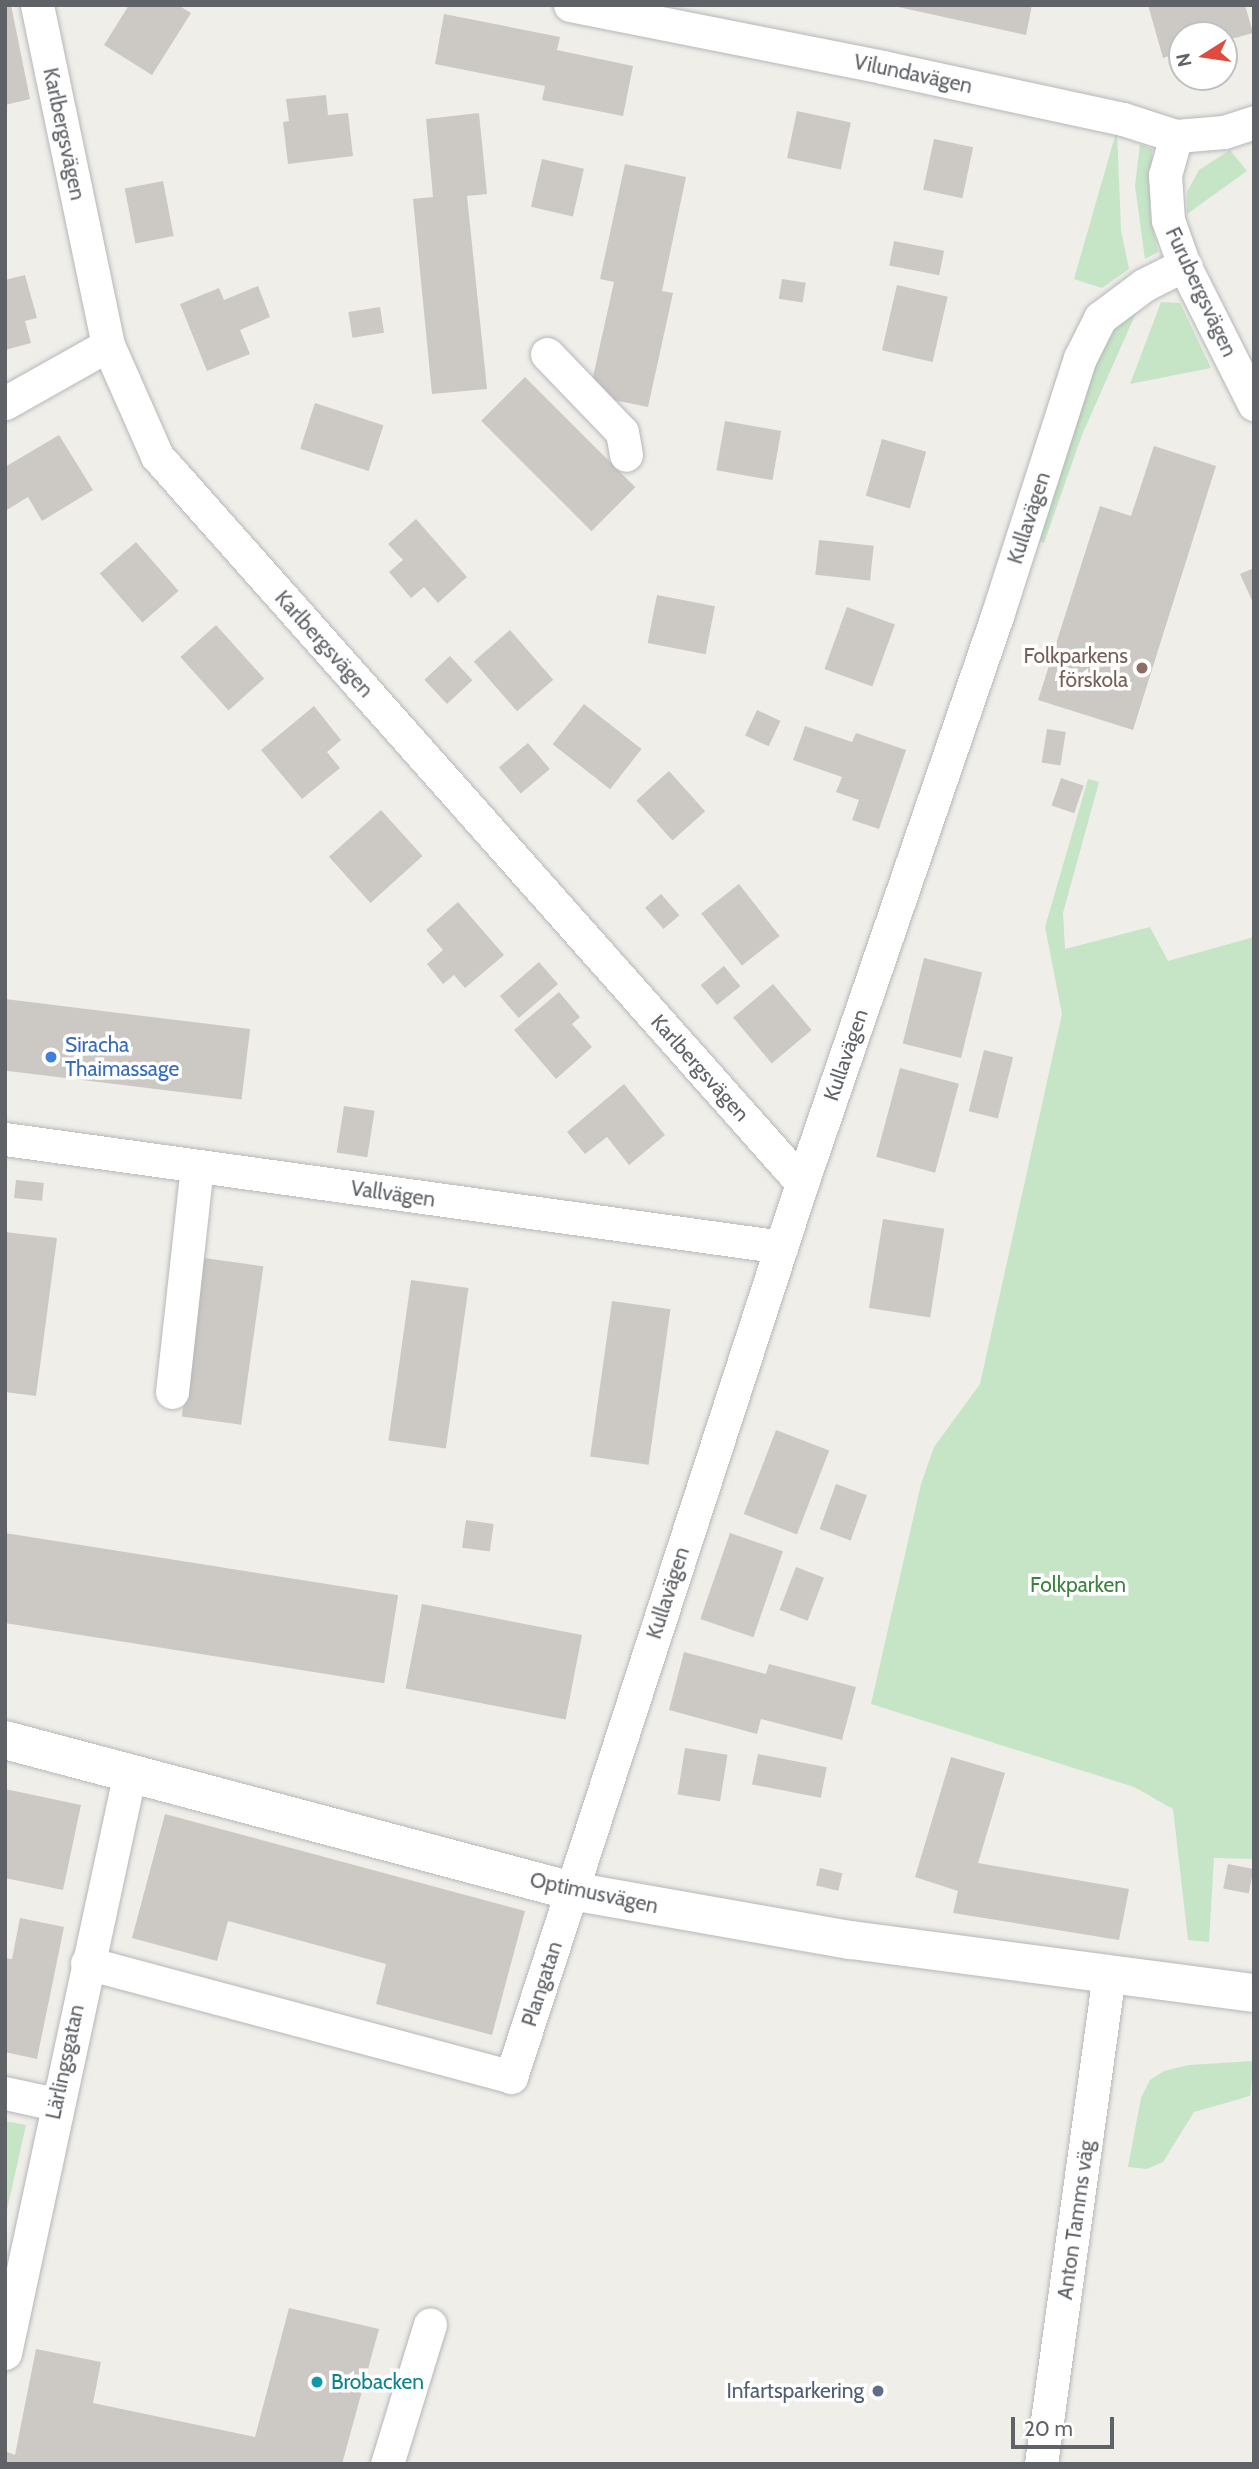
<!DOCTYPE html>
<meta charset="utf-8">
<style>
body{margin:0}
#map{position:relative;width:1259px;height:2469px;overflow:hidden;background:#f0eee8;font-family:Cabin,sans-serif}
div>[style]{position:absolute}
.green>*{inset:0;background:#c6e5c6}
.building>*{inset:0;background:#ccc9c4;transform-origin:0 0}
.roads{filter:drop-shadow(0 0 2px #b5b7bb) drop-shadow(0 0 2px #b5b7bb)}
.minor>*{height:33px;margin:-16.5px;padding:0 16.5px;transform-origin:16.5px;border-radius:16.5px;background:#fff}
.tertiary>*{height:38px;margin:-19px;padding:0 19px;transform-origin:19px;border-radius:19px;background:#fff}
.dots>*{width:19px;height:19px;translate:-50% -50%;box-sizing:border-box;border:4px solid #fff;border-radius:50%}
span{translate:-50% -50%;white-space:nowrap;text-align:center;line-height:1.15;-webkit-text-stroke:7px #fff;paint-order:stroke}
.street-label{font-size:21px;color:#5f6267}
.education-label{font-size:21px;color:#785e54}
.right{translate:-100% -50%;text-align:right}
.shop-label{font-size:21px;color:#366cbe}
.left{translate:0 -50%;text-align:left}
.park-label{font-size:21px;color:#3b823e}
.culture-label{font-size:21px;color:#0d838f}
.service-label{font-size:21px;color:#4e5e75}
.frame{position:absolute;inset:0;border:7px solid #5f6267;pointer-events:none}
.north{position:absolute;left:1168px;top:21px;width:70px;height:70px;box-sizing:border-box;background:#fff;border:2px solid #bfc0c2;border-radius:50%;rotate:258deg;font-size:19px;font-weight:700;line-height:28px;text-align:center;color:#5f6267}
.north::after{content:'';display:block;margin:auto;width:24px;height:32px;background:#df4b3f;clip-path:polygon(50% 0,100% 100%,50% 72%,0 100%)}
.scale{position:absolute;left:1011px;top:2417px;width:103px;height:32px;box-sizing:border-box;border:4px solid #5f6267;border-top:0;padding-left:9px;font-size:21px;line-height:24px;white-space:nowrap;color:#5f6267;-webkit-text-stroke:5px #fff;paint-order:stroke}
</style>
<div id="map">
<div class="green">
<div style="clip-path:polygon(1117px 129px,1121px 230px,1129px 269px,1102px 288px,1074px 279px)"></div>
<div style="clip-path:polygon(1140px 144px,1152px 149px,1150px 217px,1158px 252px,1145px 259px,1135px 186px)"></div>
<div style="clip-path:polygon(1230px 150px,1247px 171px,1187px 214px,1187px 192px,1199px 170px)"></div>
<div style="clip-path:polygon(1161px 302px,1180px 303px,1211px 368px,1130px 384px)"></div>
<div style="clip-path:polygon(1139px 306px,1082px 435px,1044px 543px,1035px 539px,1091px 366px,1116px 322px)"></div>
<div style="clip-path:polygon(1088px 779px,1099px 782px,1063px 913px,1065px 949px,1150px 927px,1168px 961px,1254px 937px,1254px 1859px,1214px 1858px,1209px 1942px,1188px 1940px,1173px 1809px,1134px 1787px,871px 1704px,921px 1484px,934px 1447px,980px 1384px,1062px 1014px,1045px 927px)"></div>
<div style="clip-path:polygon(1254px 2061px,1250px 2096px,1194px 2112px,1163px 2162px,1147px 2169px,1128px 2167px,1141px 2098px,1150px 2080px,1164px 2071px,1189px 2065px)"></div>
<div style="clip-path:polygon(5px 2121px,26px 2125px,5px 2219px)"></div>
</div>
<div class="building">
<div style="clip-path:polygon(11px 5px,30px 99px,5px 105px,5px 6px)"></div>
<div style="clip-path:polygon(129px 5px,178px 5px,191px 13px,152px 75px,104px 45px)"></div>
<div style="clip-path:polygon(889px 5px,1032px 5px,1026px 35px)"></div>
<div style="clip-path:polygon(1148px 5px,1245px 5px,1253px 33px,1224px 41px,1224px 35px,1182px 35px,1182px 52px,1163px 58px)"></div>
<div style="clip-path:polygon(444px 14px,560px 37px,557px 50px,633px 66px,623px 116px,542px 100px,545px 86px,435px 64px)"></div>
<div style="clip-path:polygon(326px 95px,328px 115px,348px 113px,353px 156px,288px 164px,283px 122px,289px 121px,286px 99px)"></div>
<div style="left:797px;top:111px;width:55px;height:48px;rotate:12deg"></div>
<div style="clip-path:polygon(479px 113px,487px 194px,467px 196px,487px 389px,432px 394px,413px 199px,433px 197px,426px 119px)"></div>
<div style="left:934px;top:139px;width:40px;height:52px;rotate:12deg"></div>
<div style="left:542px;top:159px;width:43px;height:49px;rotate:13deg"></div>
<div style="clip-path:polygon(625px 164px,686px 177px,662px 291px,673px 293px,648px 407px,589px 395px,614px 282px,600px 279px)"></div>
<div style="left:163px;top:181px;width:56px;height:39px;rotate:79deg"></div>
<div style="left:894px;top:241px;width:51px;height:25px;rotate:11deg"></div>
<div style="clip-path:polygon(25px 275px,37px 318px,25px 321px,31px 343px,5px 350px,5px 280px)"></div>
<div style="left:782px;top:279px;width:24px;height:20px;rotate:9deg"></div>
<div style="left:897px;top:285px;width:52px;height:67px;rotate:13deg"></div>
<div style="clip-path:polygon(258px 286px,270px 317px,240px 330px,250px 354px,207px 371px,180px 304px,219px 288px,224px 300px)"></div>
<div style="left:380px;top:307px;width:26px;height:32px;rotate:81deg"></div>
<div style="left:525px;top:377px;width:156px;height:62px;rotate:45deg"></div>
<div style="left:315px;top:403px;width:72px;height:48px;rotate:18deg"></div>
<div style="left:725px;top:421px;width:57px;height:50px;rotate:10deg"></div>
<div style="clip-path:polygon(59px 435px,93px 490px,42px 521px,28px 497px,5px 511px,5px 467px)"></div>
<div style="left:882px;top:439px;width:46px;height:59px;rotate:16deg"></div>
<div style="clip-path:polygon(1154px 446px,1216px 466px,1133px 730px,1038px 700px,1100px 506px,1131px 516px)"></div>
<div style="clip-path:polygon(416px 519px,467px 577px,438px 603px,424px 587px,411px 598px,389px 572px,403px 560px,388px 544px)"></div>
<div style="left:819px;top:540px;width:55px;height:35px;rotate:6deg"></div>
<div style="left:136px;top:542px;width:65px;height:48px;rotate:49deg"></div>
<div style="clip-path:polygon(1254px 568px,1254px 605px,1240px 574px)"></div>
<div style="left:657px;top:595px;width:59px;height:49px;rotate:11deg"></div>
<div style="left:847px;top:607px;width:51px;height:66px;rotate:20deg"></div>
<div style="left:216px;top:625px;width:72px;height:48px;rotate:48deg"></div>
<div style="left:510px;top:630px;width:66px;height:48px;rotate:49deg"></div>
<div style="left:450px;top:656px;width:33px;height:35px;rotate:47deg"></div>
<div style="left:584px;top:704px;width:73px;height:51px;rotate:38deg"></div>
<div style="clip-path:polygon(314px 706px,341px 740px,327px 752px,340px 768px,302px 799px,261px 750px)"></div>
<div style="left:757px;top:710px;width:26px;height:28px;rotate:25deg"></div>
<div style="clip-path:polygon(805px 726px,852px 742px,856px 733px,906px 750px,879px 829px,852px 820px,859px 800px,836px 792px,842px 777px,793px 760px)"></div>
<div style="left:1047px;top:729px;width:19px;height:34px;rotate:9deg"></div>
<div style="left:528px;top:743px;width:34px;height:38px;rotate:50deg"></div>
<div style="left:669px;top:771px;width:54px;height:44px;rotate:48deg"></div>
<div style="left:1061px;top:778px;width:24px;height:29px;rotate:19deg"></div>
<div style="left:381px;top:810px;width:62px;height:70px;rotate:48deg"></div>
<div style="left:739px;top:884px;width:66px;height:48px;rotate:52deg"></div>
<div style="left:661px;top:894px;width:28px;height:21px;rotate:49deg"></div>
<div style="clip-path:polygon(458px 902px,504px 955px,465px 988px,454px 975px,443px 984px,427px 964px,443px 950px,426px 930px)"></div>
<div style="left:924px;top:958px;width:60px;height:88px;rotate:14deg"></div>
<div style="left:539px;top:962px;width:29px;height:52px;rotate:49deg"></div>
<div style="left:724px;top:966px;width:26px;height:30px;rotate:51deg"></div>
<div style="left:773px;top:984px;width:60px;height:52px;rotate:50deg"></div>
<div style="clip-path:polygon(559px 992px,580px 1017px,572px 1024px,592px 1047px,556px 1079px,514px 1030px)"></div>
<div style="left:5px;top:999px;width:247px;height:71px;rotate:7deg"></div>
<div style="left:984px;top:1050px;width:30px;height:63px;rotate:14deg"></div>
<div style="left:900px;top:1068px;width:61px;height:92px;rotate:15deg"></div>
<div style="clip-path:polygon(624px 1084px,665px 1135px,629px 1165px,607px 1137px,585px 1154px,567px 1132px)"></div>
<div style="left:344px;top:1106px;width:31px;height:47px;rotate:9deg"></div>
<div style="left:16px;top:1180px;width:28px;height:18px;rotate:6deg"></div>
<div style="left:883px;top:1219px;width:62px;height:90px;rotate:9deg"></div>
<div style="clip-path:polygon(5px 1232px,57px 1238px,36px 1396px,5px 1392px)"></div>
<div style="left:204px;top:1258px;width:60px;height:160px;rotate:8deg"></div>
<div style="left:411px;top:1280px;width:58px;height:162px;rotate:8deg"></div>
<div style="left:612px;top:1301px;width:59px;height:157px;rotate:8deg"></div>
<div style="left:776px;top:1430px;width:57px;height:90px;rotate:21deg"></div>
<div style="left:836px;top:1484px;width:33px;height:48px;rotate:20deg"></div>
<div style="left:466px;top:1520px;width:28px;height:28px;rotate:8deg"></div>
<div style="left:5px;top:1533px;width:398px;height:89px;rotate:9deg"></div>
<div style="left:730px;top:1533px;width:56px;height:91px;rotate:19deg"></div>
<div style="left:796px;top:1567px;width:30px;height:46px;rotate:21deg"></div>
<div style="left:422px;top:1604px;width:163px;height:86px;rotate:11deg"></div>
<div style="clip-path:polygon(684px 1652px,766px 1674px,769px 1664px,856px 1687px,842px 1740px,761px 1719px,757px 1734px,669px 1710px)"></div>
<div style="left:685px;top:1748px;width:43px;height:47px;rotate:9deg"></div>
<div style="left:758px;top:1754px;width:70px;height:31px;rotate:11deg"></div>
<div style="clip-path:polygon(951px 1757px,1005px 1773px,978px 1863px,1129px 1889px,1119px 1940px,953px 1913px,958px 1891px,915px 1877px)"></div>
<div style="clip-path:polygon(5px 1789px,81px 1805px,63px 1890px,5px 1878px)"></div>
<div style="clip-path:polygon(165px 1814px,525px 1911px,492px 2035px,376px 2004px,386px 1964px,228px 1921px,217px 1961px,132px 1938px)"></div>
<div style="left:1228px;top:1864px;width:26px;height:25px;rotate:11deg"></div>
<div style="left:820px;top:1868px;width:23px;height:18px;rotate:13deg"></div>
<div style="clip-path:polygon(20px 1918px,64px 1927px,37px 2059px,5px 2052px,5px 1958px,12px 1959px)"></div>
<div style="clip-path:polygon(289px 2308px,379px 2329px,342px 2464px,5px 2464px,5px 2451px,15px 2455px,36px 2349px,101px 2362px,93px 2403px,255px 2437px)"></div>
</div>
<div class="roads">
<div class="minor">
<div style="left:37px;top:5px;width:347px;rotate:78.2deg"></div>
<div style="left:108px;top:345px;width:121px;rotate:66.2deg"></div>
<div style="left:157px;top:456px;width:972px;rotate:48.42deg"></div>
<div style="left:570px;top:5px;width:318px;rotate:11.2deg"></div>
<div style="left:882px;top:67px;width:247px;rotate:12.2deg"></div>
<div style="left:1123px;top:119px;width:56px;rotate:17.8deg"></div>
<div style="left:1176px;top:136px;width:48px;rotate:-4.8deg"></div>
<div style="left:1224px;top:132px;width:32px;rotate:-18deg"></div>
<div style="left:1176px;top:136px;width:41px;rotate:105.8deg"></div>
<div style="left:1165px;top:175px;width:45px;rotate:86.2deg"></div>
<div style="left:1168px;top:220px;width:48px;rotate:70.4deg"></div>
<div style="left:1184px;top:265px;width:156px;rotate:63.3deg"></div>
<div style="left:547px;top:354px;width:108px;rotate:46.1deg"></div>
<div style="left:622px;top:432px;width:23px;rotate:80deg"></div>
<div style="left:5px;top:403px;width:118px;rotate:-29.4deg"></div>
<div style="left:5px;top:1139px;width:784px;rotate:7.91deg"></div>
<div style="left:172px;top:1392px;width:226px;rotate:-83.7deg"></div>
<div style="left:87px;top:1963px;width:439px;rotate:15deg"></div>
<div style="left:511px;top:2077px;width:940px;rotate:-71.97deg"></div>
<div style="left:802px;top:1183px;width:600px;rotate:-71.02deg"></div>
<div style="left:997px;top:616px;width:271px;rotate:-72.2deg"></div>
<div style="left:1080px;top:358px;width:45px;rotate:-63.4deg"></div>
<div style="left:1100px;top:318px;width:55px;rotate:-36.9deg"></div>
<div style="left:1144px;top:285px;width:45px;rotate:-26.6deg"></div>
<div style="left:5px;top:2093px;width:51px;rotate:12.4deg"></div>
<div style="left:5px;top:2353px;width:594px;rotate:-77.86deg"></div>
<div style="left:387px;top:2464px;width:146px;rotate:-72.9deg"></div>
<div style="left:1041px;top:2464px;width:493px;rotate:-82.1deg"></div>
</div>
<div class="tertiary">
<div style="left:5px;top:1740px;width:587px;rotate:14.91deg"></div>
<div style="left:572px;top:1891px;width:283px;rotate:10deg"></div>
<div style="left:851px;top:1940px;width:406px;rotate:7.5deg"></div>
</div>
</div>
<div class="dots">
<div style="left:1142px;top:668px;background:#8d6e63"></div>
<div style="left:51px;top:1057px;background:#3f7fe0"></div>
<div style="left:317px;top:2382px;background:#0f9aa8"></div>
<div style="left:878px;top:2391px;background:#5c6f8a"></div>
</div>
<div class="street-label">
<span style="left:913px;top:74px;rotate:12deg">Vilundavägen</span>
<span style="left:64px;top:134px;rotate:78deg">Karlbergsvägen</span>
<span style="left:1201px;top:292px;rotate:65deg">Furubergsvägen</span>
<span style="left:1029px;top:518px;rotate:-72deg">Kullavägen</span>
<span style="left:324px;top:644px;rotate:48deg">Karlbergsvägen</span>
<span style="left:846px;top:1055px;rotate:-71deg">Kullavägen</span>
<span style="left:700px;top:1068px;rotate:48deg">Karlbergsvägen</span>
<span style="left:393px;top:1194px;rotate:8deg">Vallvägen</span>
<span style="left:668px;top:1593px;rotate:-72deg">Kullavägen</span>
<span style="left:594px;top:1893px;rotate:12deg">Optimusvägen</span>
<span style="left:542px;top:1984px;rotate:-72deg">Plangatan</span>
<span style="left:65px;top:2062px;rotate:-78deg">Lärlingsgatan</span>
<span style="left:1076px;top:2220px;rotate:-82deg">Anton Tamms väg</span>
</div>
<div class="education-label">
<span class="right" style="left:1128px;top:668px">Folkparkens<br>förskola</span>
</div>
<div class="shop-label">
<span class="left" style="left:65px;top:1057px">Siracha<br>Thaimassage</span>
</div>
<div class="park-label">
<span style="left:1078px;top:1585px">Folkparken</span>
</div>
<div class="culture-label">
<span class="left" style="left:331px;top:2382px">Brobacken</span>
</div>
<div class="service-label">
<span class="right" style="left:864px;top:2391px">Infartsparkering</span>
</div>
<div class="frame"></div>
<div class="north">N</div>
<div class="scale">20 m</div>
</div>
